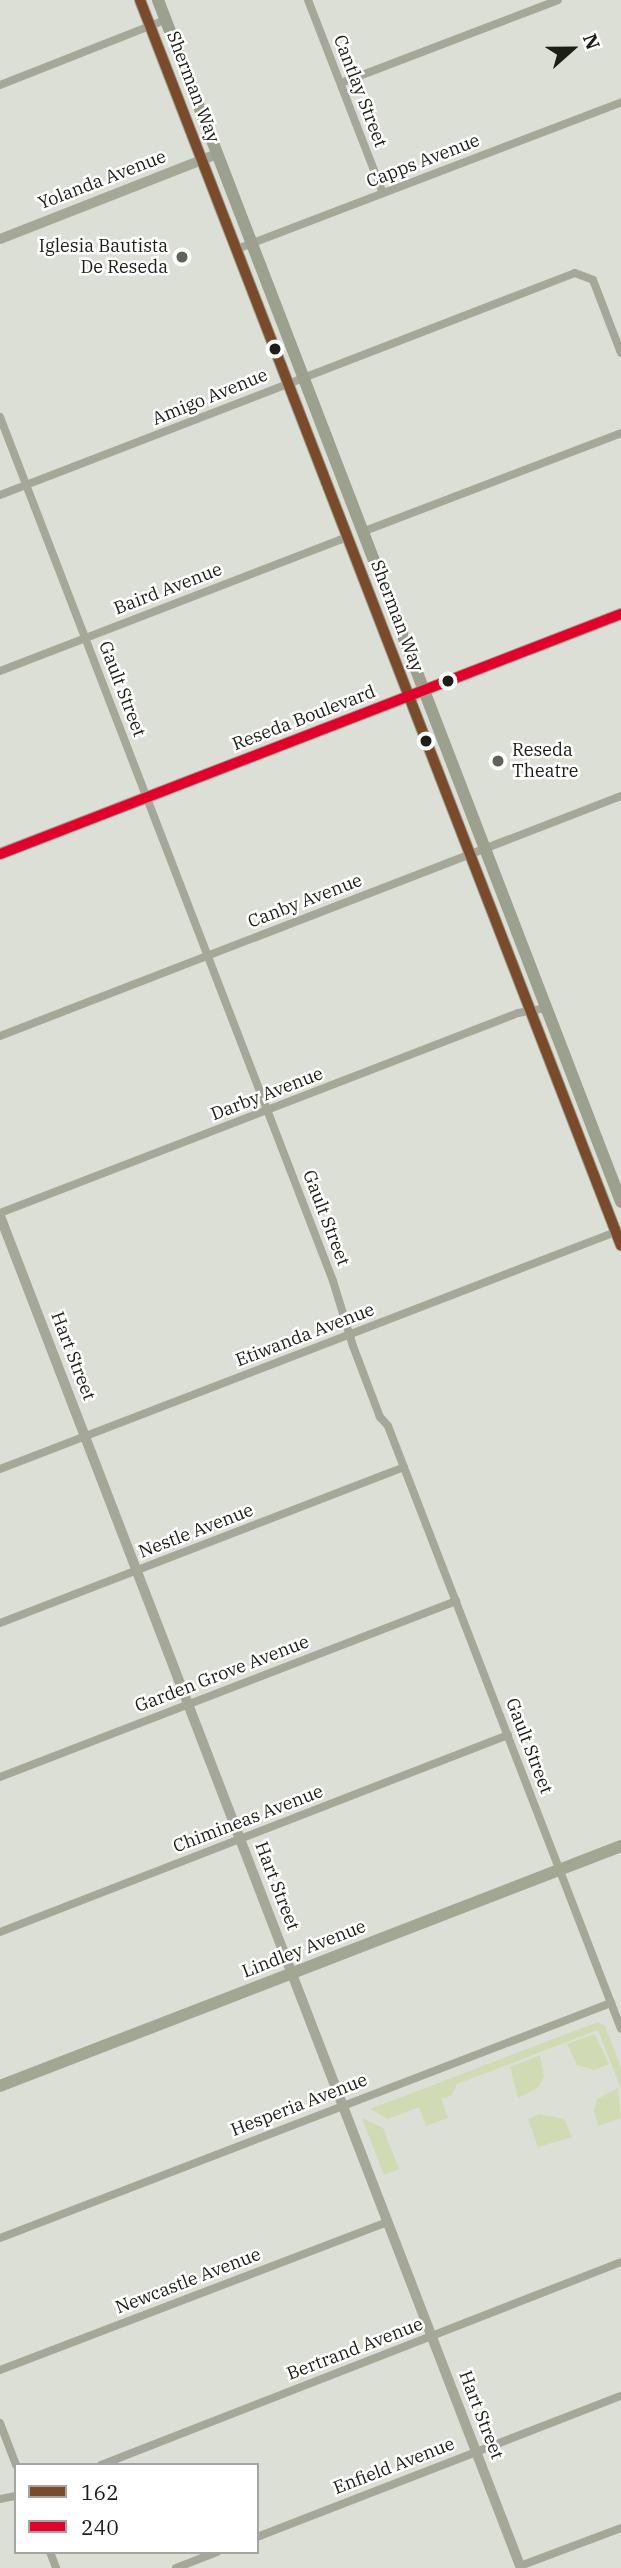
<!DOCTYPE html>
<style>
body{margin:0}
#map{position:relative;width:621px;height:2568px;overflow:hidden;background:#dcdfd5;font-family:"IBM Plex Serif",serif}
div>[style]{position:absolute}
.green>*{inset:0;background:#d1dbb3}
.minor>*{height:8px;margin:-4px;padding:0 4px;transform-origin:4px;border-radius:4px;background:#a5a899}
.tertiary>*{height:10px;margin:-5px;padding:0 5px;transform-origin:5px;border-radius:5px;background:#a5a899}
.secondary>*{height:12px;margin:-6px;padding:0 6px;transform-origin:6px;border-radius:6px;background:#a2a794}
.primary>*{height:12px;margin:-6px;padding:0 6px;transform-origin:6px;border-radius:6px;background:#9ca08e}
.bus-1>*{height:10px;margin:-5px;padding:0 5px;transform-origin:5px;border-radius:5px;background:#7a4b2a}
.bus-2>*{height:10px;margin:-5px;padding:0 5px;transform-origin:5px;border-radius:5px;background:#e4002b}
.dots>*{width:19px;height:19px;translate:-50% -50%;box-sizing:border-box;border:4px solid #fff;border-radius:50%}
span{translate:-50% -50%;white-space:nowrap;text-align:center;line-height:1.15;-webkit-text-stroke:5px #fff;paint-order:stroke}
.street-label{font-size:18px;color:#1c1e17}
.poi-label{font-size:18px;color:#1c1e17}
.right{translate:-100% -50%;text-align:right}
.left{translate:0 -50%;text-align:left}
.legend{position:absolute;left:14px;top:2463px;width:245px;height:91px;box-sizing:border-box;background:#fff;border:2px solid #a4a5a2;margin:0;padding:9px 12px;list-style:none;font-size:21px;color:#1c1e17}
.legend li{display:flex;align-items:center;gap:14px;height:35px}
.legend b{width:35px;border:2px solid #a4a5a2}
.north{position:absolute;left:537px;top:14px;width:70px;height:70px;-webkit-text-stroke:5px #fff;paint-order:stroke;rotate:69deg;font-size:19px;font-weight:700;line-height:28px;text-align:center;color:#1c1e17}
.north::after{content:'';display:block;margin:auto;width:24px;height:32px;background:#1c1e17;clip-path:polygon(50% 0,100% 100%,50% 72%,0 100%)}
</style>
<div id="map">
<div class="green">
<div style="clip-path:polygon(598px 2022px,605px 2026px,621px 2067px,621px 2089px,598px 2030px,457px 2084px,452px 2095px,441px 2099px,448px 2118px,426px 2126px,419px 2107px,388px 2119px,370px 2109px)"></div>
<div style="clip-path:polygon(595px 2034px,609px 2064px,594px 2070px,577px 2065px,567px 2044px)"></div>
<div style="clip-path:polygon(540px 2055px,544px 2077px,538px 2088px,518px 2098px,510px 2067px)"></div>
<div style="clip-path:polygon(618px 2088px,621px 2118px,598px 2126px,594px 2111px,597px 2099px)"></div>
<div style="clip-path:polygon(539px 2114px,564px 2119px,572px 2137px,538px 2147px,528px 2119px)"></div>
<div style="clip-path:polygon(362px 2118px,383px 2128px,399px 2169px,384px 2175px)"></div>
</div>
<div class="minor">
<div style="left:308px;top:0;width:207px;rotate:68.8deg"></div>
<div style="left:341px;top:83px;width:232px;rotate:-20.9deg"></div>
<div style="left:0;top:85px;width:177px;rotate:-21.5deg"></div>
<div style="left:237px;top:249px;width:411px;rotate:-20.9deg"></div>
<div style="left:0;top:417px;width:926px;rotate:68.92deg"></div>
<div style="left:333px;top:1281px;width:68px;rotate:72.9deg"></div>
<div style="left:353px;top:1346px;width:76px;rotate:69.2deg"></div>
<div style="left:380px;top:1417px;width:12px;rotate:48deg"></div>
<div style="left:388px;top:1426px;width:646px;rotate:68.87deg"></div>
<div style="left:0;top:495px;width:616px;rotate:-21.11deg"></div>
<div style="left:575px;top:273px;width:19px;rotate:21deg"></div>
<div style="left:593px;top:280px;width:78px;rotate:69deg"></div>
<div style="left:362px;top:532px;width:277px;rotate:-20.9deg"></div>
<div style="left:0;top:671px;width:373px;rotate:-21.1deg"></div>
<div style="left:0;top:1036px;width:666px;rotate:-21.13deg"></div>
<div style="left:0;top:1213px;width:555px;rotate:-21.11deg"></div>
<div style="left:518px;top:1013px;width:28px;rotate:-10deg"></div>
<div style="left:0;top:1469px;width:662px;rotate:-21.06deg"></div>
<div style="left:0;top:1623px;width:433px;rotate:-21.1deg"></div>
<div style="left:0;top:1777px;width:489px;rotate:-21.1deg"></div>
<div style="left:0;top:1932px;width:545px;rotate:-21.2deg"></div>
<div style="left:0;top:2238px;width:655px;rotate:-21.04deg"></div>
<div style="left:0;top:2370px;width:414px;rotate:-20.9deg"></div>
<div style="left:0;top:2423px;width:45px;rotate:69.1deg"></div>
<div style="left:101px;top:2465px;width:558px;rotate:-21.32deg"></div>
<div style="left:0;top:2499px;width:16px;rotate:-11deg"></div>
<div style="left:257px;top:2537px;width:390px;rotate:-21.2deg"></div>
<div style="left:50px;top:2552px;width:17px;rotate:69deg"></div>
<div style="left:520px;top:2566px;width:108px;rotate:-20.6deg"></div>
<div style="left:176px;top:2568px;width:44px;rotate:-21.3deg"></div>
</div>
<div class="tertiary">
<div style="left:0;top:239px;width:233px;rotate:-21.4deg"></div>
<div style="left:0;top:1216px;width:1449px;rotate:68.93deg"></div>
</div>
<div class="secondary">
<div style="left:0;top:2086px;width:666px;rotate:-21.13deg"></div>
</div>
<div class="primary">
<div style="left:140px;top:0;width:1335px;rotate:68.88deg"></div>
<div style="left:158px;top:0;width:1288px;rotate:68.93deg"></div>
<div style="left:0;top:854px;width:666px;rotate:-21.13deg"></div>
</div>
<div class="bus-1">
<div style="left:140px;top:0;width:1335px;rotate:68.88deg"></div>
</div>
<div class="bus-2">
<div style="left:0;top:854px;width:666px;rotate:-21.13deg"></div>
</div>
<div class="dots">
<div style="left:182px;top:257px;background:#5f625a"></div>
<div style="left:275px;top:349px;background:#1c1e17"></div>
<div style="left:448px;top:681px;background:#1c1e17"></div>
<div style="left:426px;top:741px;background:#1c1e17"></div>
<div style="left:498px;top:761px;background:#5f625a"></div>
</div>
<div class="street-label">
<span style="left:193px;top:87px;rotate:69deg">Sherman Way</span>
<span style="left:360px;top:91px;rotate:69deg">Cantlay Street</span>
<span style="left:423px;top:161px;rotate:-21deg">Capps Avenue</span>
<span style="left:102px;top:180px;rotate:-21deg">Yolanda Avenue</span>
<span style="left:210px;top:397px;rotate:-22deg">Amigo Avenue</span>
<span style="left:168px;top:589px;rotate:-21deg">Baird Avenue</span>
<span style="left:397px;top:616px;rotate:69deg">Sherman Way</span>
<span style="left:122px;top:689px;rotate:69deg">Gault Street</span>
<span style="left:304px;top:718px;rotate:-21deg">Reseda Boulevard</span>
<span style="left:305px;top:901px;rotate:-21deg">Canby Avenue</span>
<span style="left:267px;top:1094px;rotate:-21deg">Darby Avenue</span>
<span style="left:326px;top:1218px;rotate:69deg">Gault Street</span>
<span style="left:305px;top:1335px;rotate:-21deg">Etiwanda Avenue</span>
<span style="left:73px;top:1356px;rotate:69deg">Hart Street</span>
<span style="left:196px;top:1531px;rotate:-21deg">Nestle Avenue</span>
<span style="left:222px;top:1674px;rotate:-21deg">Garden Grove Avenue</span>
<span style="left:529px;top:1746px;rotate:69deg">Gault Street</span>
<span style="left:248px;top:1819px;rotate:-21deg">Chimineas Avenue</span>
<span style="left:277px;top:1886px;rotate:69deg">Hart Street</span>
<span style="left:304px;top:1949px;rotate:-21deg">Lindley Avenue</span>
<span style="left:299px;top:2105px;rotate:-21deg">Hesperia Avenue</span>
<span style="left:188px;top:2281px;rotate:-21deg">Newcastle Avenue</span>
<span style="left:355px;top:2349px;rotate:-21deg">Bertrand Avenue</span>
<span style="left:481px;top:2415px;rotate:69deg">Hart Street</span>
<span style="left:394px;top:2466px;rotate:-21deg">Enfield Avenue</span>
</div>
<div class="poi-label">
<span class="right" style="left:168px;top:257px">Iglesia Bautista<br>De Reseda</span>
<span class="left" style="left:512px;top:761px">Reseda<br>Theatre</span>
</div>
<ul class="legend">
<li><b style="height:9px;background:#7a4b2a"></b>162</li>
<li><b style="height:9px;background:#e4002b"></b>240</li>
</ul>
<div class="north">N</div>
</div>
